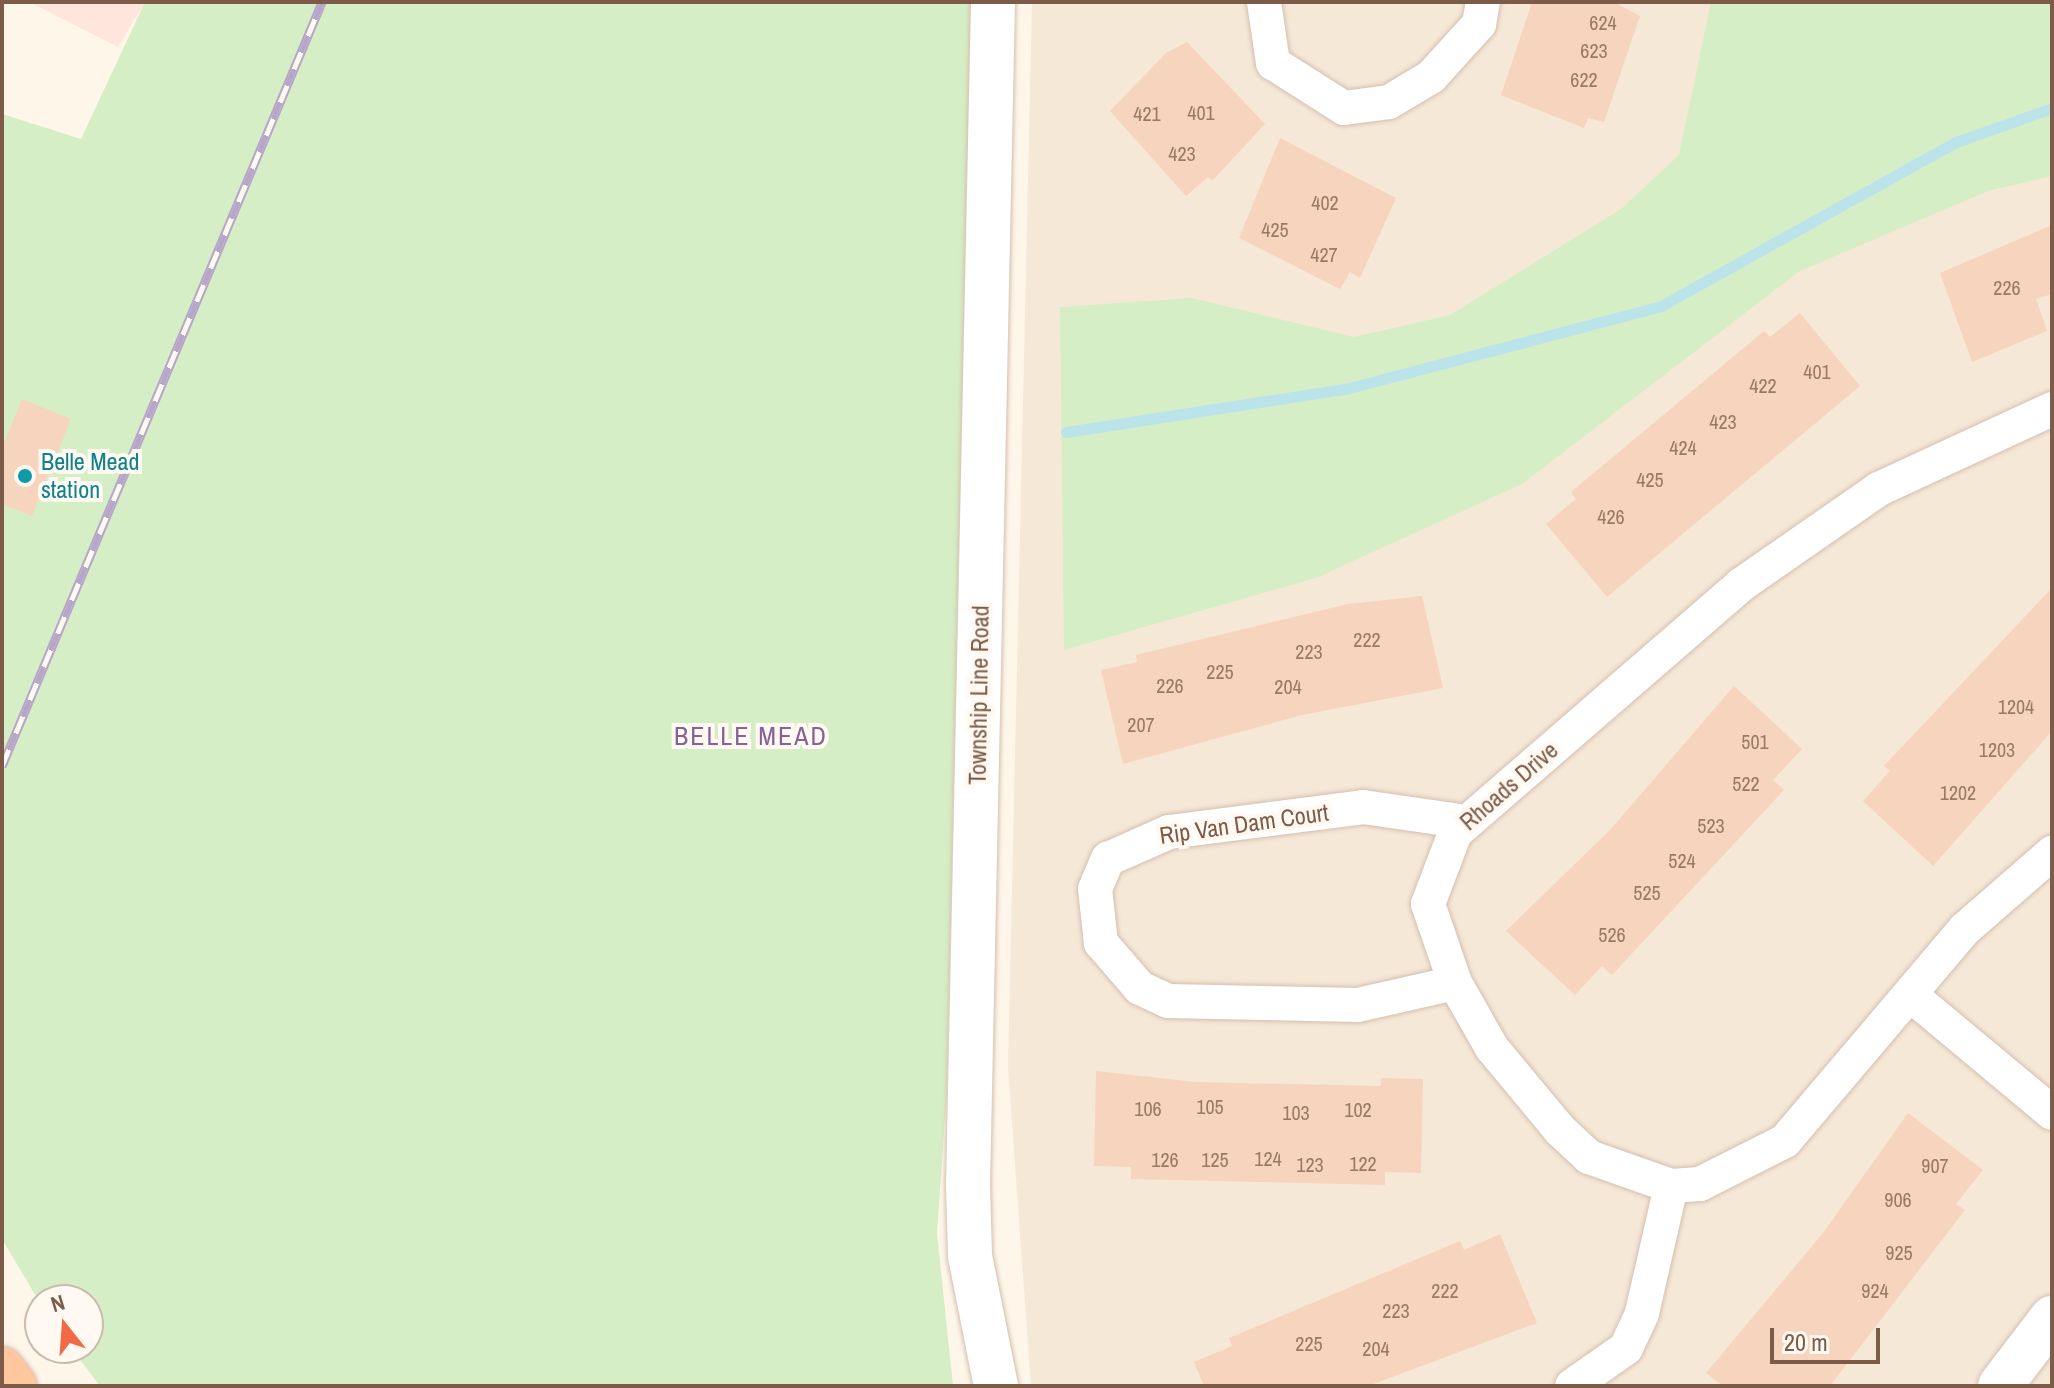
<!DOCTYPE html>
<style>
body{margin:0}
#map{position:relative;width:2054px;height:1388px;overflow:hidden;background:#fef6e9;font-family:"Archivo Narrow",sans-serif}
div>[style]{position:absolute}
.residential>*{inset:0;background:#f6e8d7}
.commercial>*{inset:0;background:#ffe6dc}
.green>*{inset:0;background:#d6eec5}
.stream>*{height:11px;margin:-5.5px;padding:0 5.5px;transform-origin:5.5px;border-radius:5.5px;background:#bbe4ea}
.building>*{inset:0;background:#f6d4be}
.roads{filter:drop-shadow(0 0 2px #d4bfb0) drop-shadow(0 0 2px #d4bfb0)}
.minor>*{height:34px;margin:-17px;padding:0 17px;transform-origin:17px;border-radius:17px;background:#fff}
.tertiary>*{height:44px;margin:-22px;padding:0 22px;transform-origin:22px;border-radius:22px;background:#fff}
.trunk>*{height:44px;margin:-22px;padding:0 22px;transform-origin:22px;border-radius:22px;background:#fec79e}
.rail>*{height:9px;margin-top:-4.5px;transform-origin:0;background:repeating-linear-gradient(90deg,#fff9f1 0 18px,#b8a5ca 0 36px);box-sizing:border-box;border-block:2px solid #b8a5ca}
.dots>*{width:22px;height:22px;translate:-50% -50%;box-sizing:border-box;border:4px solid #fff9f1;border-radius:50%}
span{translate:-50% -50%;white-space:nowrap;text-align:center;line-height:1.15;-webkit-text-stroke:8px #fff9f1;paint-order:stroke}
.number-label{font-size:20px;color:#9a7966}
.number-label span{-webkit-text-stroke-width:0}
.culture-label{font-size:24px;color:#0d838f}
.left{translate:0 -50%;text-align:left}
.street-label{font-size:24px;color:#7c5b49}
.neighbourhood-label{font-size:26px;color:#856297;letter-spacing:2px}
.frame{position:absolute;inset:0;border:4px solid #7c5b49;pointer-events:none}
.north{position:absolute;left:24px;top:1284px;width:80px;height:80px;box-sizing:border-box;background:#fff9f1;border:2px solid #cbbaae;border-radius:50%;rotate:343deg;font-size:22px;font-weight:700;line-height:32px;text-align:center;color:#7c5b49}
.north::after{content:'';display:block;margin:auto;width:28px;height:36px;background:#f06a46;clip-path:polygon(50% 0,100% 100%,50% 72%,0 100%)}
.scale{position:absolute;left:1770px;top:1328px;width:110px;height:36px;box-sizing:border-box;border:4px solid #7c5b49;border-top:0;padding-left:10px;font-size:24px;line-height:28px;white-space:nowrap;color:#7c5b49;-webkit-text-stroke:6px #fff9f1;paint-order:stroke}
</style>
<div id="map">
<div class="residential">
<div style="clip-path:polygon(1032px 2px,2052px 2px,2052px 1386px,1031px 1386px,1008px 1067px)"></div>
</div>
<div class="commercial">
<div style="clip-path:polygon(29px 2px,145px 2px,118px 47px)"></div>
</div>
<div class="green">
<div style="clip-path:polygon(145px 2px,971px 2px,947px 1088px,937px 1233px,953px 1386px,100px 1386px,71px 1348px,88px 1348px,88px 1300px,40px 1303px,2px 1239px,2px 114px,81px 139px)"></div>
<div style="clip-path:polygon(1711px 2px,2052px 2px,2052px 176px,1988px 191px,1800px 271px,1522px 484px,1316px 578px,1064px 650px,1060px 307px,1192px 298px,1354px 337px,1450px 315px,1621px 209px,1679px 155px)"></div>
</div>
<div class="stream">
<div style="left:1066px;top:432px;width:286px;rotate:-8.8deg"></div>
<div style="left:1349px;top:388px;width:323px;rotate:-14.7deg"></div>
<div style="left:1661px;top:306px;width:338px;rotate:-29.1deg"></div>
<div style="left:1956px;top:142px;width:102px;rotate:-19.5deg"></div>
</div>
<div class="building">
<div style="clip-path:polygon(1532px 2px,1614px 2px,1640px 16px,1604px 122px,1588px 118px,1584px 128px,1501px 95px)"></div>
<div style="clip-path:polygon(1187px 42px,1265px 124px,1212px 181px,1208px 177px,1186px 196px,1110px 111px,1166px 53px)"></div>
<div style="clip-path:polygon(1280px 138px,1396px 198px,1360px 278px,1350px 272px,1340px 289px,1239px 238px)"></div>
<div style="clip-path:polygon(2052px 225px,2052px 294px,2036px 299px,2047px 331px,1972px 362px,1940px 273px)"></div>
<div style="clip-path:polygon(1800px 313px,1860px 386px,1607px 597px,1546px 524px,1576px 499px,1571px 492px,1764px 331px,1770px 337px)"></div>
<div style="clip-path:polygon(22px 399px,71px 419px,32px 516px,2px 504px,2px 448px)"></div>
<div style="clip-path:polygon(2052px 588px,2052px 731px,1933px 866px,1863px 801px,1890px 771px,1884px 766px)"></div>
<div style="clip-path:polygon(1422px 596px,1443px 688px,1302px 715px,1123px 764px,1101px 670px,1137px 662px,1136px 655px,1348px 604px)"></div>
<div style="clip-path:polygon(1734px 686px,1802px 749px,1773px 780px,1784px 790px,1612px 975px,1602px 966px,1575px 995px,1506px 931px,1610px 830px)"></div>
<div style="clip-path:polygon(1096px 1071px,1195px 1082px,1381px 1086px,1381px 1078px,1423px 1079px,1421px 1173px,1385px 1172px,1385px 1185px,1131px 1179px,1131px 1167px,1094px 1166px)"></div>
<div style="clip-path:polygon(1908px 1113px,1983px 1170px,1956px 1204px,1965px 1210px,1830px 1386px,1723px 1386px,1706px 1373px,1823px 1233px)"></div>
<div style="clip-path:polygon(1500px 1234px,1537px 1323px,1368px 1386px,1204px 1386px,1194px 1362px,1232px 1346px,1229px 1338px,1460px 1241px,1464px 1250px)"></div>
</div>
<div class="roads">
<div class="minor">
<div style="left:1264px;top:2px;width:62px;rotate:81.6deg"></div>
<div style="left:1273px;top:63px;width:84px;rotate:32.4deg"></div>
<div style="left:1344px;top:108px;width:45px;rotate:-7.6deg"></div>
<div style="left:1389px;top:102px;width:49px;rotate:-30.8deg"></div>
<div style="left:1431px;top:77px;width:72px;rotate:-47.8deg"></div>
<div style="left:1479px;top:24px;width:22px;rotate:-80deg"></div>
<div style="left:2052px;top:409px;width:191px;rotate:155.2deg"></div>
<div style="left:1879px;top:489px;width:168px;rotate:145.2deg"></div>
<div style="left:1741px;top:585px;width:379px;rotate:139.1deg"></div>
<div style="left:1455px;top:833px;width:76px;rotate:110.8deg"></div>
<div style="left:1428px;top:904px;width:83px;rotate:71.1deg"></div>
<div style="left:1455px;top:983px;width:75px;rotate:60.4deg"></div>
<div style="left:1492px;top:1048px;width:107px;rotate:50.3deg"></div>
<div style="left:1560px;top:1130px;width:40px;rotate:43deg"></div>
<div style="left:1589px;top:1157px;width:87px;rotate:19.5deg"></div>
<div style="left:1671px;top:1186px;width:29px;rotate:-4deg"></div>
<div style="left:1700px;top:1184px;width:95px;rotate:-26.8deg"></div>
<div style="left:1785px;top:1141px;width:278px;rotate:-49.7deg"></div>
<div style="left:1965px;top:929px;width:116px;rotate:-41.1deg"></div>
<div style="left:1455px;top:983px;width:99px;rotate:167.2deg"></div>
<div style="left:1358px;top:1005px;width:190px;rotate:-178.8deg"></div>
<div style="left:1168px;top:1001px;width:31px;rotate:-155deg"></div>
<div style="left:1140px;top:988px;width:60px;rotate:-130.9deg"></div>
<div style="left:1101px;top:943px;width:54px;rotate:-96.3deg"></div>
<div style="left:1095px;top:889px;width:33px;rotate:-67deg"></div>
<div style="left:1108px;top:859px;width:67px;rotate:-23.9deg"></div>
<div style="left:1169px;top:832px;width:196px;rotate:-7.3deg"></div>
<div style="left:1363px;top:807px;width:105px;rotate:8.2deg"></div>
<div style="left:1913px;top:997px;width:181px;rotate:39.8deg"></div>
<div style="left:1572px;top:1386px;width:66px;rotate:-35.1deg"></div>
<div style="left:1626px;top:1348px;width:38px;rotate:-65deg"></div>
<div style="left:1642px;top:1313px;width:130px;rotate:-77.1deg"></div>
</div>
<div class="tertiary">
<div style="left:993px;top:2px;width:1182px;rotate:91.21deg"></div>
<div style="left:968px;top:1184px;width:72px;rotate:88.4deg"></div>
<div style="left:970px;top:1256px;width:133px;rotate:78.7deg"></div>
<div style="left:2000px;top:1386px;width:86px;rotate:-52.6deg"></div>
</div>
<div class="trunk">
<div style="left:2px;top:1369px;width:21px;rotate:53deg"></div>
</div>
</div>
<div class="rail">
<div style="left:2px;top:766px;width:828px;rotate:-67.27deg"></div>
</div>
<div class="dots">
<div style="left:25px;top:476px;background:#0f9aa8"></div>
</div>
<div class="number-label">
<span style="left:1603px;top:22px">624</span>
<span style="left:1594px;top:50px">623</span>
<span style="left:1584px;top:79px">622</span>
<span style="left:1201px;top:112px">401</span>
<span style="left:1147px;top:113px">421</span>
<span style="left:1182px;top:153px">423</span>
<span style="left:1325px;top:202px">402</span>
<span style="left:1275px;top:229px">425</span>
<span style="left:1324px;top:254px">427</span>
<span style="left:2007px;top:287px">226</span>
<span style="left:1817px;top:371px">401</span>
<span style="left:1763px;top:385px">422</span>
<span style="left:1723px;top:421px">423</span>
<span style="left:1683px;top:447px">424</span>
<span style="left:1650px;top:479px">425</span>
<span style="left:1611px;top:516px">426</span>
<span style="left:1367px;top:639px">222</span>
<span style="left:1309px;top:651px">223</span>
<span style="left:1220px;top:671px">225</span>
<span style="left:1170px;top:685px">226</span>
<span style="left:1288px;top:686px">204</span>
<span style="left:2016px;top:706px">1204</span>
<span style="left:1141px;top:724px">207</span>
<span style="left:1755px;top:741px">501</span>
<span style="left:1997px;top:749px">1203</span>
<span style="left:1746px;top:783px">522</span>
<span style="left:1958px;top:792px">1202</span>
<span style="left:1711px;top:825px">523</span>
<span style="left:1682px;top:860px">524</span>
<span style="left:1647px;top:892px">525</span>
<span style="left:1612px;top:934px">526</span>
<span style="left:1210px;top:1106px">105</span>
<span style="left:1148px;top:1108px">106</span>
<span style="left:1358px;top:1109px">102</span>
<span style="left:1296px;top:1112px">103</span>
<span style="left:1268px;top:1158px">124</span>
<span style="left:1165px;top:1159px">126</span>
<span style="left:1215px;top:1159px">125</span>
<span style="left:1363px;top:1163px">122</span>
<span style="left:1310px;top:1164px">123</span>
<span style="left:1935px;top:1165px">907</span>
<span style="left:1898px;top:1199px">906</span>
<span style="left:1899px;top:1252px">925</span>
<span style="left:1445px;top:1290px">222</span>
<span style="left:1875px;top:1290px">924</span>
<span style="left:1396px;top:1310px">223</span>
<span style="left:1309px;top:1343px">225</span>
<span style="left:1376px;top:1348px">204</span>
</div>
<div class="culture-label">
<span class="left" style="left:41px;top:476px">Belle Mead<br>station</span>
</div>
<div class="street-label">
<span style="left:979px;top:695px;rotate:-89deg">Township Line Road</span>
<span style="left:1509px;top:786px;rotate:-41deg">Rhoads Drive</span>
<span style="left:1244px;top:824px;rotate:-8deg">Rip Van Dam Court</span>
</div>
<div class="neighbourhood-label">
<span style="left:751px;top:736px">BELLE MEAD</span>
</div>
<div class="frame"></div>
<div class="north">N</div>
<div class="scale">20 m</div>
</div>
